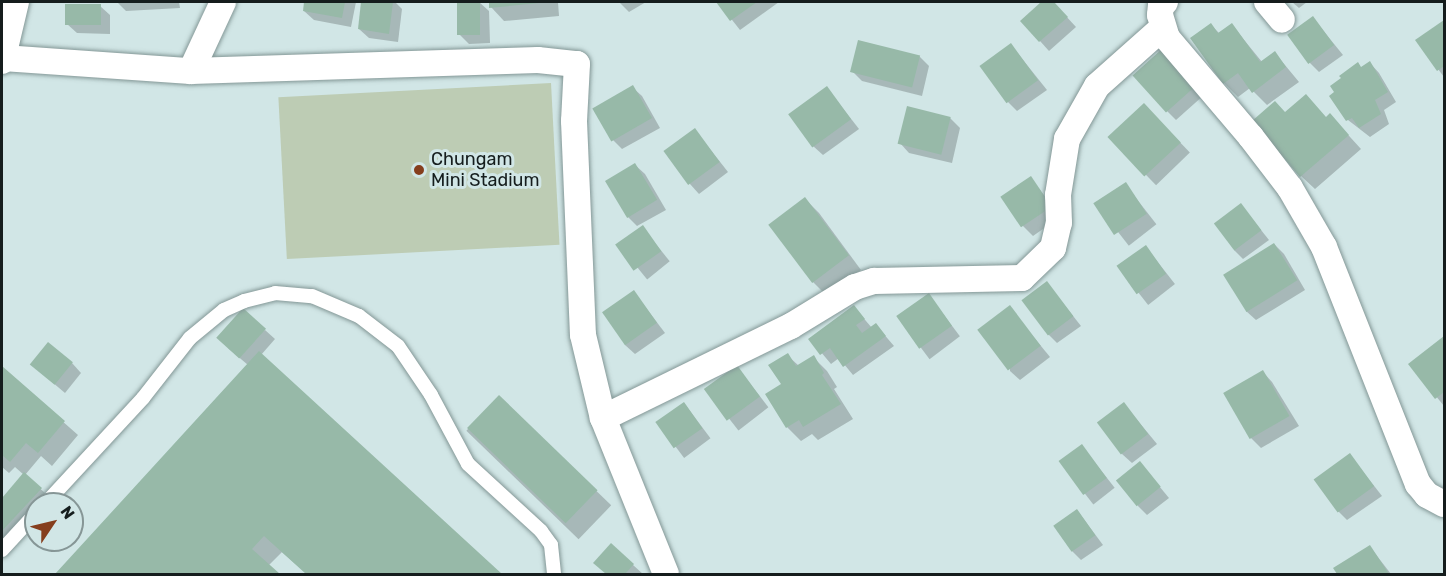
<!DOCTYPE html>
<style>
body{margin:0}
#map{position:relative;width:1446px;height:576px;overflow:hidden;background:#d1e6e6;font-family:Rubik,sans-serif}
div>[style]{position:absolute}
.green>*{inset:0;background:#bdccb4;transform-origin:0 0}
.shadow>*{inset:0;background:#0003;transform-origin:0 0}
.building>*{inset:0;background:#97b9a8;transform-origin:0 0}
.roads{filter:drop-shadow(0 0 2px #839796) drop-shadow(0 0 2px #839796)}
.lane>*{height:14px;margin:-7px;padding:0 7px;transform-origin:7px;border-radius:7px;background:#fff}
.street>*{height:26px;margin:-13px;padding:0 13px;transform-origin:13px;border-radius:13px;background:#fff}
.dots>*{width:16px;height:16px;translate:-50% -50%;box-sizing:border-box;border:3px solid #d1e6e6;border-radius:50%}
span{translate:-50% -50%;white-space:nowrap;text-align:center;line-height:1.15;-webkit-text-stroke:6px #d1e6e6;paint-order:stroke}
.poi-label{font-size:18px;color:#151d1d}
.left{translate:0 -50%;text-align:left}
.frame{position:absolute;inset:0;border:3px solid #151d1d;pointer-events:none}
.north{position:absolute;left:24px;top:492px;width:60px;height:60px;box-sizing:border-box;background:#d1e6e6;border:2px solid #869696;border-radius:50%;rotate:55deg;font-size:16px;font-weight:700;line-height:24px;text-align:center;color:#151d1d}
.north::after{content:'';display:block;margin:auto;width:21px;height:27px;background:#853e1d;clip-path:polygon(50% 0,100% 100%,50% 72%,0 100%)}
</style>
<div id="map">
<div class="green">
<div style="left:551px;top:83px;width:162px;height:273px;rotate:87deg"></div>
</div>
<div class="shadow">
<div style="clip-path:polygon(117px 2px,179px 2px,180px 8px,126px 11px)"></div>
<div style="clip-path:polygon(306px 2px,356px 2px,351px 27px,314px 20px,304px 11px)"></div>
<div style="clip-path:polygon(363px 2px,395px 2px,402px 9px,398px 42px,369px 38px,359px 29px)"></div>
<div style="clip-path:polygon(458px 2px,479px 2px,489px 11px,490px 43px,469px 44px,459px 34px)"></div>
<div style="clip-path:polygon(490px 2px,558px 2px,559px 16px,504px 21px,491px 7px)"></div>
<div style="clip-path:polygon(619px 2px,646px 2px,629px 12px)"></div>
<div style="clip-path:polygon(718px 2px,779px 2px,740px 30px)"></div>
<div style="clip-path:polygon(1043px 2px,1053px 2px,1076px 27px,1049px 51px,1022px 21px)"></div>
<div style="clip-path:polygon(1292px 2px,1307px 2px,1299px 8px)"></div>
<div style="clip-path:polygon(100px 6px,110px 15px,110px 34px,77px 33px,67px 24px)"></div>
<div style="clip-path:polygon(1313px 18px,1343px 55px,1319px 72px,1310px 63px)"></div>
<div style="clip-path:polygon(1444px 22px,1444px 77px,1417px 41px)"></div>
<div style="clip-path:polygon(1211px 25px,1220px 34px,1232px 25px,1262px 62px,1275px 53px,1299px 82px,1267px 105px,1250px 88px,1238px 97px,1224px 83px,1192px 38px)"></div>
<div style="clip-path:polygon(1011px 45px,1047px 90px,1017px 111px,1008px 102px)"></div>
<div style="clip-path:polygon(1163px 51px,1204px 95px,1176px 120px,1167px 111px)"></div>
<div style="clip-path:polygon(920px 57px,929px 66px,922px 96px,862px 81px,852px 71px)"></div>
<div style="clip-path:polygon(1370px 63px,1379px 73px,1396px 102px,1384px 110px,1389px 124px,1370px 137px,1348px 120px,1336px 92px)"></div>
<div style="clip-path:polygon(632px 87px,642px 96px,660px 128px,622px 149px,613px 140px)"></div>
<div style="clip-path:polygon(827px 88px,859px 129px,823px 155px,813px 146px)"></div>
<div style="left:1144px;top:105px;width:66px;height:47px;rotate:46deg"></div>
<div style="clip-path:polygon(1286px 113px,1327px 118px,1330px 115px,1361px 149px,1315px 189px,1301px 176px)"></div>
<div style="clip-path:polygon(950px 118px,960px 128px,952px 163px,909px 153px,900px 143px)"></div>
<div style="clip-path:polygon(695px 130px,728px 172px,699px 194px,690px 184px)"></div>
<div style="clip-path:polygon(635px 165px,645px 174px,666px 210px,637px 226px,628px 217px)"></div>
<div style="clip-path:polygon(1031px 178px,1060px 217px,1033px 236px,1023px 226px)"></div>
<div style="left:1125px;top:184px;width:51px;height:35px;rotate:52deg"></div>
<div style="clip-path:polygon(805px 199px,819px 213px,861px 270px,826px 295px,813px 282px)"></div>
<div style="clip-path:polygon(1241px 205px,1269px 240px,1243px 259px,1234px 250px)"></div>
<div style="left:642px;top:227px;width:44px;height:29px;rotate:51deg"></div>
<div style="clip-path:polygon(1274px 244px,1284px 254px,1305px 290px,1256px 320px,1246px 311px)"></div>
<div style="left:1146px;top:247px;width:47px;height:34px;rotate:52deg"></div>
<div style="clip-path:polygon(1047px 283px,1081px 326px,1057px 343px,1048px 334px)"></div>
<div style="clip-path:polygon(634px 292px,665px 333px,635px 354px,625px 345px)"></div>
<div style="left:928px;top:294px;width:53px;height:38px;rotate:53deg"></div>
<div style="clip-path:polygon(854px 307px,872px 328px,876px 325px,894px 346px,853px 375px,839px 358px,831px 364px,810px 339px)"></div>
<div style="clip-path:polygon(1009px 307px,1050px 357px,1020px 380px,1010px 371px)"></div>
<div style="clip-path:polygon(265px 330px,275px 339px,261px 355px,499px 574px,307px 574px,282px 552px,268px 566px,278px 574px,57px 574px,248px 365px,228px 348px)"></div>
<div style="clip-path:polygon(1444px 338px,1444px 406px,1410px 364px)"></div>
<div style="clip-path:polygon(787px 355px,799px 366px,813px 357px,827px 371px,837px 387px,834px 389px,853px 419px,818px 440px,812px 434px,801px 441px,787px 427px,767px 395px,783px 385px)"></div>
<div style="clip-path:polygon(72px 363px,81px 373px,65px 393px,32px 365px)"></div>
<div style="left:737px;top:367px;width:51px;height:38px;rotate:52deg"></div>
<div style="clip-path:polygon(2px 368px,78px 435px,52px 466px,41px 456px,25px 475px,45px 493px,2px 540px,2px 500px,24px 475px,15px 467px,9px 473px,2px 467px)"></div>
<div style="clip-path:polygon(1263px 372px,1272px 382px,1299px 426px,1261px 448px,1251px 438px,1225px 394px)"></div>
<div style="left:499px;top:397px;width:156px;height:47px;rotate:44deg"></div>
<div style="left:684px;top:403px;width:44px;height:33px;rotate:53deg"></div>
<div style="clip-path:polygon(1124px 404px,1157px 444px,1132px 463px,1122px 454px)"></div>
<div style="left:1082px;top:446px;width:53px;height:27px;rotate:52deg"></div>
<div style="clip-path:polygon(1350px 455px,1382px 496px,1347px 520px,1338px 511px)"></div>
<div style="clip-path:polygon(1140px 463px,1169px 498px,1147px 515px,1138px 506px)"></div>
<div style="clip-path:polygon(1077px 510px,1103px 545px,1081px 560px,1071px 550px)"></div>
<div style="clip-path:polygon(612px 545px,633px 565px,643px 574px,605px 573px)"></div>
<div style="clip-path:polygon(1370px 547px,1391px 574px,1339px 574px,1335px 568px)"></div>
</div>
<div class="building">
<div style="clip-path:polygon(304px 2px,345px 2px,342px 18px,303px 11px)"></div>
<div style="clip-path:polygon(361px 2px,393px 2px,389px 34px,358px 29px)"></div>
<div style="left:457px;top:2px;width:23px;height:33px"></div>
<div style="clip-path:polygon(489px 2px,539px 2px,539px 3px,489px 8px)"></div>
<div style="clip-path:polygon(716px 2px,757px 2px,730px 21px)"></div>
<div style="clip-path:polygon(1041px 2px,1054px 2px,1068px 17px,1039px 42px,1020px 21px)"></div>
<div style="left:65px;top:4px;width:36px;height:21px"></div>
<div style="left:1313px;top:16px;width:36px;height:32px;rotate:54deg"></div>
<div style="clip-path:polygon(1444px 20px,1444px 66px,1437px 71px,1415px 40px)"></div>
<div style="clip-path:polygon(1211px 23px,1218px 33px,1232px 23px,1260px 62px,1275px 51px,1286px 67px,1252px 93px,1238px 73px,1223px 84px,1190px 38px)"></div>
<div style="left:858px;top:40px;width:64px;height:33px;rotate:14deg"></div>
<div style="left:1011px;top:43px;width:46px;height:39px;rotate:54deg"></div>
<div style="left:1163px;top:48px;width:50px;height:41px;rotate:48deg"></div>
<div style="clip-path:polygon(1370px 61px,1388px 92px,1375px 100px,1381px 114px,1359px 128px,1352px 118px,1346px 121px,1329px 96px,1334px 92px,1330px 86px,1341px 78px,1339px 76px,1358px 62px,1361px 67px)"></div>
<div style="left:633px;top:85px;width:38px;height:47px;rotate:60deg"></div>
<div style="left:827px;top:86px;width:41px;height:48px;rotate:54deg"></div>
<div style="clip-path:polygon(1306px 94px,1326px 117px,1330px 113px,1349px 135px,1300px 177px,1252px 121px,1275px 101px,1285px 112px)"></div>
<div style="left:1144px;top:103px;width:54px;height:50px;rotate:47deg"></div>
<div style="left:907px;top:106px;width:45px;height:39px;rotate:14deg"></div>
<div style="left:695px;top:128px;width:42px;height:39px;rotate:54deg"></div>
<div style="left:635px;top:163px;width:43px;height:35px;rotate:59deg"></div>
<div style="left:1031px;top:176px;width:37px;height:37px;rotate:56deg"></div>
<div style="left:1126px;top:182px;width:38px;height:39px;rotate:57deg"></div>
<div style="left:805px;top:197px;width:73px;height:46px;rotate:53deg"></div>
<div style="left:1241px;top:203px;width:34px;height:34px;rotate:53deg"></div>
<div style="left:643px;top:225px;width:32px;height:34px;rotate:55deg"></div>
<div style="left:1274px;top:243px;width:44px;height:60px;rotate:58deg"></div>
<div style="left:1146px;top:245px;width:35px;height:36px;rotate:55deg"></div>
<div style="left:1047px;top:281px;width:44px;height:32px;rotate:53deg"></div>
<div style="left:634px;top:290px;width:40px;height:39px;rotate:55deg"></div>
<div style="left:929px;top:293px;width:40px;height:40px;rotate:55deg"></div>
<div style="clip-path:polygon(854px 305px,865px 319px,856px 325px,862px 333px,876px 323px,886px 336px,843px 367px,830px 348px,820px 355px,808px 339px)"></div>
<div style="left:1010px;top:305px;width:51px;height:41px;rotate:53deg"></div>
<div style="left:243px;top:308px;width:31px;height:40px;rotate:42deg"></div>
<div style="clip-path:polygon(1444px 336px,1444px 392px,1435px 399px,1408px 364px)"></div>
<div style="left:48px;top:342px;width:32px;height:29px;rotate:39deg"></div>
<div style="clip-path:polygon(259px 351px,502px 574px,306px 574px,264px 536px,252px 549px,280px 574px,55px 574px)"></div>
<div style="clip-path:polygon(788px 353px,796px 366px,814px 355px,824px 373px,822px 375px,841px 404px,803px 427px,799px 420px,786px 428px,765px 394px,781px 384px,768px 365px)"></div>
<div style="left:737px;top:365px;width:39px;height:41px;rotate:54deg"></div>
<div style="clip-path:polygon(2px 366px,65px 421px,38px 453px,26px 443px,10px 462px,2px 455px)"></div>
<div style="left:1263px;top:370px;width:53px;height:46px;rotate:60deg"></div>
<div style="left:499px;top:395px;width:137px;height:46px;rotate:44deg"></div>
<div style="left:684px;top:402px;width:32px;height:35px;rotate:55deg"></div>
<div style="left:1124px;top:402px;width:40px;height:34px;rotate:53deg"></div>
<div style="left:1082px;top:444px;width:42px;height:29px;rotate:54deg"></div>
<div style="left:1350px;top:453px;width:41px;height:45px;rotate:54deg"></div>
<div style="left:1140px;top:461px;width:33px;height:31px;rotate:51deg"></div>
<div style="clip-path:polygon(24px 472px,42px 488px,2px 531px,2px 498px)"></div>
<div style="left:1077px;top:509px;width:32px;height:29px;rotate:55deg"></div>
<div style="clip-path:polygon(611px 543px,634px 564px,625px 574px,606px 574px,593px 563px)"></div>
<div style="clip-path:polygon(1370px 545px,1389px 574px,1337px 574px,1333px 568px)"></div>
</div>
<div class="roads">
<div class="lane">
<div style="left:45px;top:504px;width:144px;rotate:-47.2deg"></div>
<div style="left:143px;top:398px;width:76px;rotate:-51.9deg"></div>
<div style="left:190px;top:338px;width:44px;rotate:-39.5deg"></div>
<div style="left:224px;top:310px;width:22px;rotate:-24deg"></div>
<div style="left:244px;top:301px;width:32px;rotate:-14deg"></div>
<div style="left:275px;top:293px;width:37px;rotate:5deg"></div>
<div style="left:312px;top:296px;width:51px;rotate:23.1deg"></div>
<div style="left:359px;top:316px;width:49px;rotate:37.6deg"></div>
<div style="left:398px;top:346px;width:59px;rotate:56deg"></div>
<div style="left:431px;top:395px;width:78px;rotate:61.8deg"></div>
<div style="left:468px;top:464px;width:99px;rotate:42.5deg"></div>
<div style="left:541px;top:531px;width:17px;rotate:54deg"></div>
<div style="left:551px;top:545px;width:29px;rotate:84deg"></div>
<div style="left:2px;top:550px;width:50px;rotate:-47.4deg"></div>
</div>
<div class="street">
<div style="left:1165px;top:2px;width:5px;rotate:143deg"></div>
<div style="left:1161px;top:5px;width:10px;rotate:96deg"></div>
<div style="left:1160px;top:15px;width:24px;rotate:73deg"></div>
<div style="left:1167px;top:38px;width:130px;rotate:49.7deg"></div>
<div style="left:1251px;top:137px;width:64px;rotate:52.6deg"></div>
<div style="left:1290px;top:188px;width:68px;rotate:60deg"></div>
<div style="left:1324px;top:247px;width:255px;rotate:68.4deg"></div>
<div style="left:1418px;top:484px;width:14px;rotate:51deg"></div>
<div style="left:1427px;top:495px;width:19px;rotate:28deg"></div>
<div style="left:1267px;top:2px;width:23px;rotate:50deg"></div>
<div style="left:3px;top:58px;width:188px;rotate:4deg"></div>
<div style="left:191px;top:71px;width:76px;rotate:-65.1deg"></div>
<div style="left:2px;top:61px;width:61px;rotate:-76.7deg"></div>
<div style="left:191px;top:71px;width:347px;rotate:-1.8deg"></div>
<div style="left:538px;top:60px;width:39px;rotate:6deg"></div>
<div style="left:577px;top:64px;width:57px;rotate:93deg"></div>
<div style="left:574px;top:121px;width:214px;rotate:87.6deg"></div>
<div style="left:583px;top:335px;width:85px;rotate:76.5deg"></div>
<div style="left:603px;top:418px;width:168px;rotate:68deg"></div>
<div style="left:603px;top:418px;width:209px;rotate:-26.1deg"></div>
<div style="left:791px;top:326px;width:75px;rotate:-31.4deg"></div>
<div style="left:855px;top:287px;width:20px;rotate:-18deg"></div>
<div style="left:874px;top:281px;width:148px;rotate:-1.2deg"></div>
<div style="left:1022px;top:278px;width:43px;rotate:-44.1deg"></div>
<div style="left:1053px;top:248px;width:26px;rotate:-77deg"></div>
<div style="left:1059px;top:223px;width:28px;rotate:-92deg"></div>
<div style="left:1058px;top:195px;width:57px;rotate:-80.9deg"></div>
<div style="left:1067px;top:139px;width:61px;rotate:-60.5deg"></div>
<div style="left:1097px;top:86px;width:87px;rotate:-41.7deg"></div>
</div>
</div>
<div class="dots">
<div style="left:419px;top:170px;background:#853e1d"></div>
</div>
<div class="poi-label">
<span class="left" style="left:431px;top:170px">Chungam<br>Mini Stadium</span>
</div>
<div class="frame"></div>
<div class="north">N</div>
</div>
